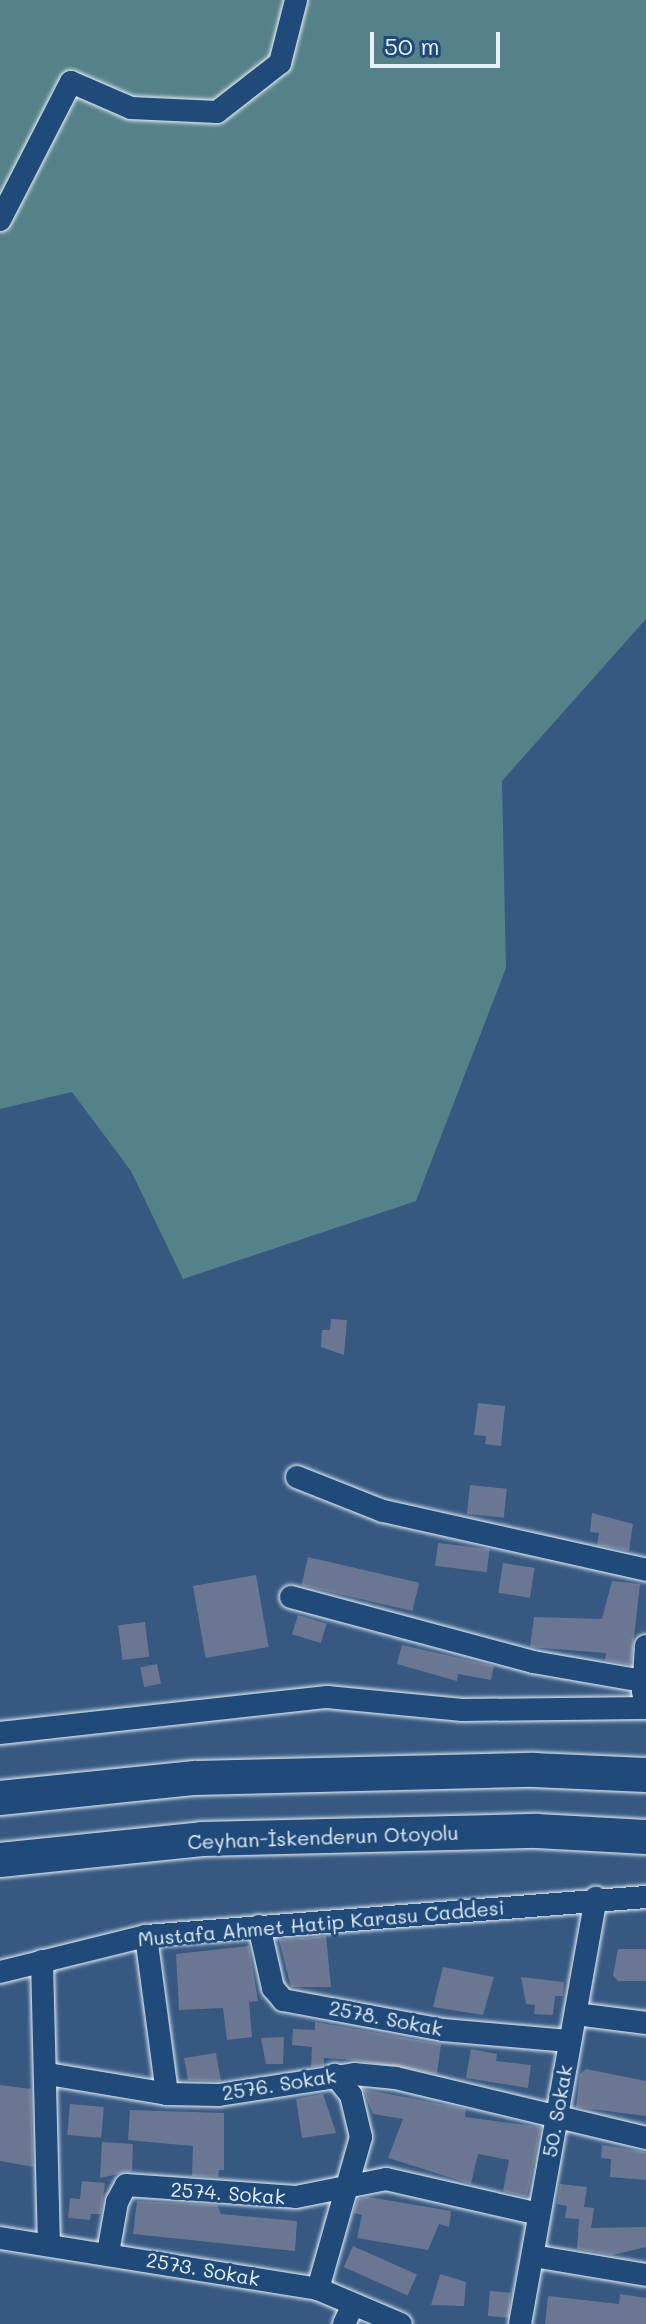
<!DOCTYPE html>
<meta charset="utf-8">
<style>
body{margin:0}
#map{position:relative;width:646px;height:2324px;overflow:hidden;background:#365881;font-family:Mali,sans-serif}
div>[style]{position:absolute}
.green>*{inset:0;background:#558189}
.building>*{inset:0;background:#6b7792;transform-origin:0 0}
.roads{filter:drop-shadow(0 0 2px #e8f1f8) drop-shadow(0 0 2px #e8f1f8)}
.minor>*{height:22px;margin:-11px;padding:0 11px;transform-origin:11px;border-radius:11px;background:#1f4a7a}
.highway>*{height:34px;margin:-17px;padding:0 17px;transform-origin:17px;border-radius:17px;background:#1f4a7a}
span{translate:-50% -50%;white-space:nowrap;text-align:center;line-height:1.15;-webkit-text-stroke:6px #1f4a7a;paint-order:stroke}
.street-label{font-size:20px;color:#e8f1f8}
.scale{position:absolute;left:370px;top:32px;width:130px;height:36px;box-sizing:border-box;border:4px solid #e8f1f8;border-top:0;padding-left:10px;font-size:24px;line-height:28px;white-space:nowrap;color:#e8f1f8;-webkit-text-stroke:6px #1f4a7a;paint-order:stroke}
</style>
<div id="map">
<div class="green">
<div style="clip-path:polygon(0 0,646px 0,646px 619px,502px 781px,506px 968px,416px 1201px,183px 1279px,131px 1171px,72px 1092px,0 1109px)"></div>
</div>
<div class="building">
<div style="clip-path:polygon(331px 1319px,347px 1320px,344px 1355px,321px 1347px,322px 1330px,330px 1330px)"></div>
<div style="clip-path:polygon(478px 1403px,505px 1406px,501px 1446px,485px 1444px,486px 1436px,474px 1435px)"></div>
<div style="left:470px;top:1485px;width:37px;height:29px;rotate:6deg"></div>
<div style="clip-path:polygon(592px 1513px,633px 1524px,629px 1551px,597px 1545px,599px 1533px,590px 1532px)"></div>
<div style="left:438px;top:1543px;width:52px;height:23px;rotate:7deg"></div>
<div style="left:308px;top:1557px;width:114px;height:29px;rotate:13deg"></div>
<div style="left:503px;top:1563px;width:32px;height:30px;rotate:9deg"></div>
<div style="left:256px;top:1575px;width:73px;height:64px;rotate:80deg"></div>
<div style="clip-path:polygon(612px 1581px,640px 1584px,631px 1665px,605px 1660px,606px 1653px,530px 1647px,534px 1617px,602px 1619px)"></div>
<div style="left:298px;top:1615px;width:30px;height:20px;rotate:17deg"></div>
<div style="left:145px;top:1622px;width:35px;height:27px;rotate:83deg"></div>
<div style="clip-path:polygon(402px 1645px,494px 1666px,491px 1680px,458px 1674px,457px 1681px,397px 1664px)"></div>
<div style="left:157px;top:1664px;width:20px;height:17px;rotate:79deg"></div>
<div style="clip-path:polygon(326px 1936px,331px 1987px,291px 1987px,279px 1940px)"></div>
<div style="clip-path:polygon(249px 1946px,258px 2001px,249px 2002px,252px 2037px,227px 2040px,223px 2008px,179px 2010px,176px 1954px)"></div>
<div style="clip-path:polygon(618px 1949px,646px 1949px,646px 1981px,618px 1981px,613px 1976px)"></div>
<div style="clip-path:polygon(443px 1967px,494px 1977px,483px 2015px,433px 2007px)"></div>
<div style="clip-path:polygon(521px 1977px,564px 1982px,563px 1996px,555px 1996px,553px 2015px,534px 2014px,535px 2005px,526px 2004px)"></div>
<div style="clip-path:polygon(315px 2022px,441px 2044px,437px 2074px,355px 2060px,324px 2058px,324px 2065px,311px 2067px,312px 2047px,292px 2045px,293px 2029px,315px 2030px)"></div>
<div style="clip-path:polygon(284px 2037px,283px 2064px,266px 2064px,261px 2038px)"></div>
<div style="clip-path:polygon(471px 2049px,497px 2054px,496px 2061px,531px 2065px,528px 2088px,466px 2078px)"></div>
<div style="clip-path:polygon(216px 2053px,221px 2081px,188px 2080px,184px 2058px)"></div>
<div style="clip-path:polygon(586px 2069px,646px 2081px,646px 2116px,576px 2107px,580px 2074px)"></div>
<div style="clip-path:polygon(0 2085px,31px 2089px,33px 2167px,0 2161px)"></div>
<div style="clip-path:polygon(363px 2089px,466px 2109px,465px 2117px,541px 2127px,527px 2197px,503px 2191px,509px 2160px,478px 2154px,471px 2184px,388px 2158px,403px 2119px,373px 2114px)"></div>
<div style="clip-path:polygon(323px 2094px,336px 2133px,302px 2138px,296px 2099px)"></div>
<div style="left:70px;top:2104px;width:34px;height:31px;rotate:5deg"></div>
<div style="clip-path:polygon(130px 2110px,224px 2113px,224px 2170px,219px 2170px,218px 2177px,192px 2176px,193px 2146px,128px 2140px)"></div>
<div style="clip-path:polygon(102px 2142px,133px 2144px,132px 2171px,100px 2178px)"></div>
<div style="clip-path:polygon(602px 2145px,646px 2152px,646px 2180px,610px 2177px,611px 2159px,601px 2158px)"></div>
<div style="clip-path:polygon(82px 2181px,105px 2183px,101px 2214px,91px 2214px,90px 2220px,68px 2218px,70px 2198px,80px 2199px)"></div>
<div style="clip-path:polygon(560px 2184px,587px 2187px,584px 2207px,594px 2208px,591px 2228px,646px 2227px,646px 2247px,612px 2255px,589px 2251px,590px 2246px,589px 2251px,577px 2249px,579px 2219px,565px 2218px,567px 2206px,557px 2204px)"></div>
<div style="clip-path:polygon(369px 2197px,451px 2211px,449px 2227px,439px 2224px,428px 2250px,357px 2238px,362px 2215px,354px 2213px,355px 2208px,358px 2199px)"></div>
<div style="clip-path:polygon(137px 2201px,217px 2205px,221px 2214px,297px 2221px,295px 2251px,133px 2234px)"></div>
<div style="left:353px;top:2246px;width:70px;height:23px;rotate:24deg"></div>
<div style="clip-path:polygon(440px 2274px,466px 2282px,464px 2306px,431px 2305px)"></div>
<div style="left:490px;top:2291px;width:21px;height:25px;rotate:5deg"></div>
<div style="clip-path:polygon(620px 2294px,646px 2298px,646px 2324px,545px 2324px,548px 2296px,619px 2304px)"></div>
</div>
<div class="roads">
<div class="minor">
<div style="left:0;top:220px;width:155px;rotate:-62.8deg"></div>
<div style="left:71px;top:82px;width:65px;rotate:23.4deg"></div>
<div style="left:131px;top:108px;width:86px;rotate:2.7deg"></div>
<div style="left:217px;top:112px;width:80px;rotate:-37.9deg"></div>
<div style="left:280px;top:63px;width:65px;rotate:-75.7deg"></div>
<div style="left:297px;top:1477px;width:92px;rotate:21.6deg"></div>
<div style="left:383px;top:1511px;width:270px;rotate:12.6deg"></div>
<div style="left:291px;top:1597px;width:251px;rotate:15deg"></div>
<div style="left:533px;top:1662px;width:112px;rotate:9.8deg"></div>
<div style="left:643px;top:1692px;width:46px;rotate:-86.3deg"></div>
<div style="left:0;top:1733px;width:329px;rotate:-6.3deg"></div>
<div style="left:327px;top:1697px;width:136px;rotate:5.5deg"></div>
<div style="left:462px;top:1710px;width:184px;rotate:-0.6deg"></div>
<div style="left:259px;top:1926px;width:64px;rotate:77.3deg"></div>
<div style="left:273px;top:1988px;width:16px;rotate:50deg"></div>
<div style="left:283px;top:2000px;width:163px;rotate:10.6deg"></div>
<div style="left:443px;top:2030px;width:126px;rotate:5deg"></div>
<div style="left:146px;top:1936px;width:159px;rotate:82.4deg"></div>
<div style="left:42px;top:1961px;width:283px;rotate:88.6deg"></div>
<div style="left:0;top:1972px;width:150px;rotate:-13.9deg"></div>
<div style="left:146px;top:1936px;width:502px;rotate:-4.46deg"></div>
<div style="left:576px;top:2014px;width:71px;rotate:7.3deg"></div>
<div style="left:48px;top:2074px;width:121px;rotate:9.5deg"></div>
<div style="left:167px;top:2094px;width:52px;rotate:1.1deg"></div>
<div style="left:219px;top:2095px;width:137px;rotate:-8.8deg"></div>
<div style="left:354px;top:2074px;width:42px;rotate:5.4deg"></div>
<div style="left:396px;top:2078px;width:257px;rotate:13.5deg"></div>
<div style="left:0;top:2238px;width:322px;rotate:9.1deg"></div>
<div style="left:318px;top:2289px;width:90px;rotate:22.9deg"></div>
<div style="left:108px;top:2253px;width:52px;rotate:-80deg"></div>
<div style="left:117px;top:2202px;width:19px;rotate:-62deg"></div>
<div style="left:126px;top:2185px;width:170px;rotate:4deg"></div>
<div style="left:296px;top:2197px;width:92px;rotate:-11.3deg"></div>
<div style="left:386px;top:2179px;width:157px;rotate:12.9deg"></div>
<div style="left:533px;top:2256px;width:115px;rotate:9.5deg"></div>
<div style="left:318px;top:2289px;width:158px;rotate:-74.2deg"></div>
<div style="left:361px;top:2137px;width:43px;rotate:-103.4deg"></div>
<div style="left:351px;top:2095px;width:26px;rotate:-129deg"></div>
<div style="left:344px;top:2324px;width:21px;rotate:-65deg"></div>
<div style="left:520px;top:2324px;width:433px;rotate:-79.9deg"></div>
</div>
<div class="highway">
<div style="left:0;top:1798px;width:196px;rotate:-5.9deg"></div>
<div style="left:195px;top:1778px;width:339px;rotate:-1.4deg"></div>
<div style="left:534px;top:1770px;width:112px;rotate:2.6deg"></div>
<div style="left:0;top:1860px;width:203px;rotate:-5.9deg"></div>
<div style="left:202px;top:1839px;width:335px;rotate:-1.4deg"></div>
<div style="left:537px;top:1831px;width:109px;rotate:3.2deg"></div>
</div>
</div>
<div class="street-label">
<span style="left:323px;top:1837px;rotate:-2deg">Ceyhan-İskenderun Otoyolu</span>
<span style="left:321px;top:1923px;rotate:-5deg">Mustafa Ahmet Hatip Karasu Caddesi</span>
<span style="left:386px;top:2018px;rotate:11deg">2578. Sokak</span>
<span style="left:279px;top:2084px;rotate:-9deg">2576. Sokak</span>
<span style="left:557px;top:2111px;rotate:-80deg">50. Sokak</span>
<span style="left:228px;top:2193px;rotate:4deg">2574. Sokak</span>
<span style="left:203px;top:2269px;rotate:10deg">2573. Sokak</span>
</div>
<div class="scale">50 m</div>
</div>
